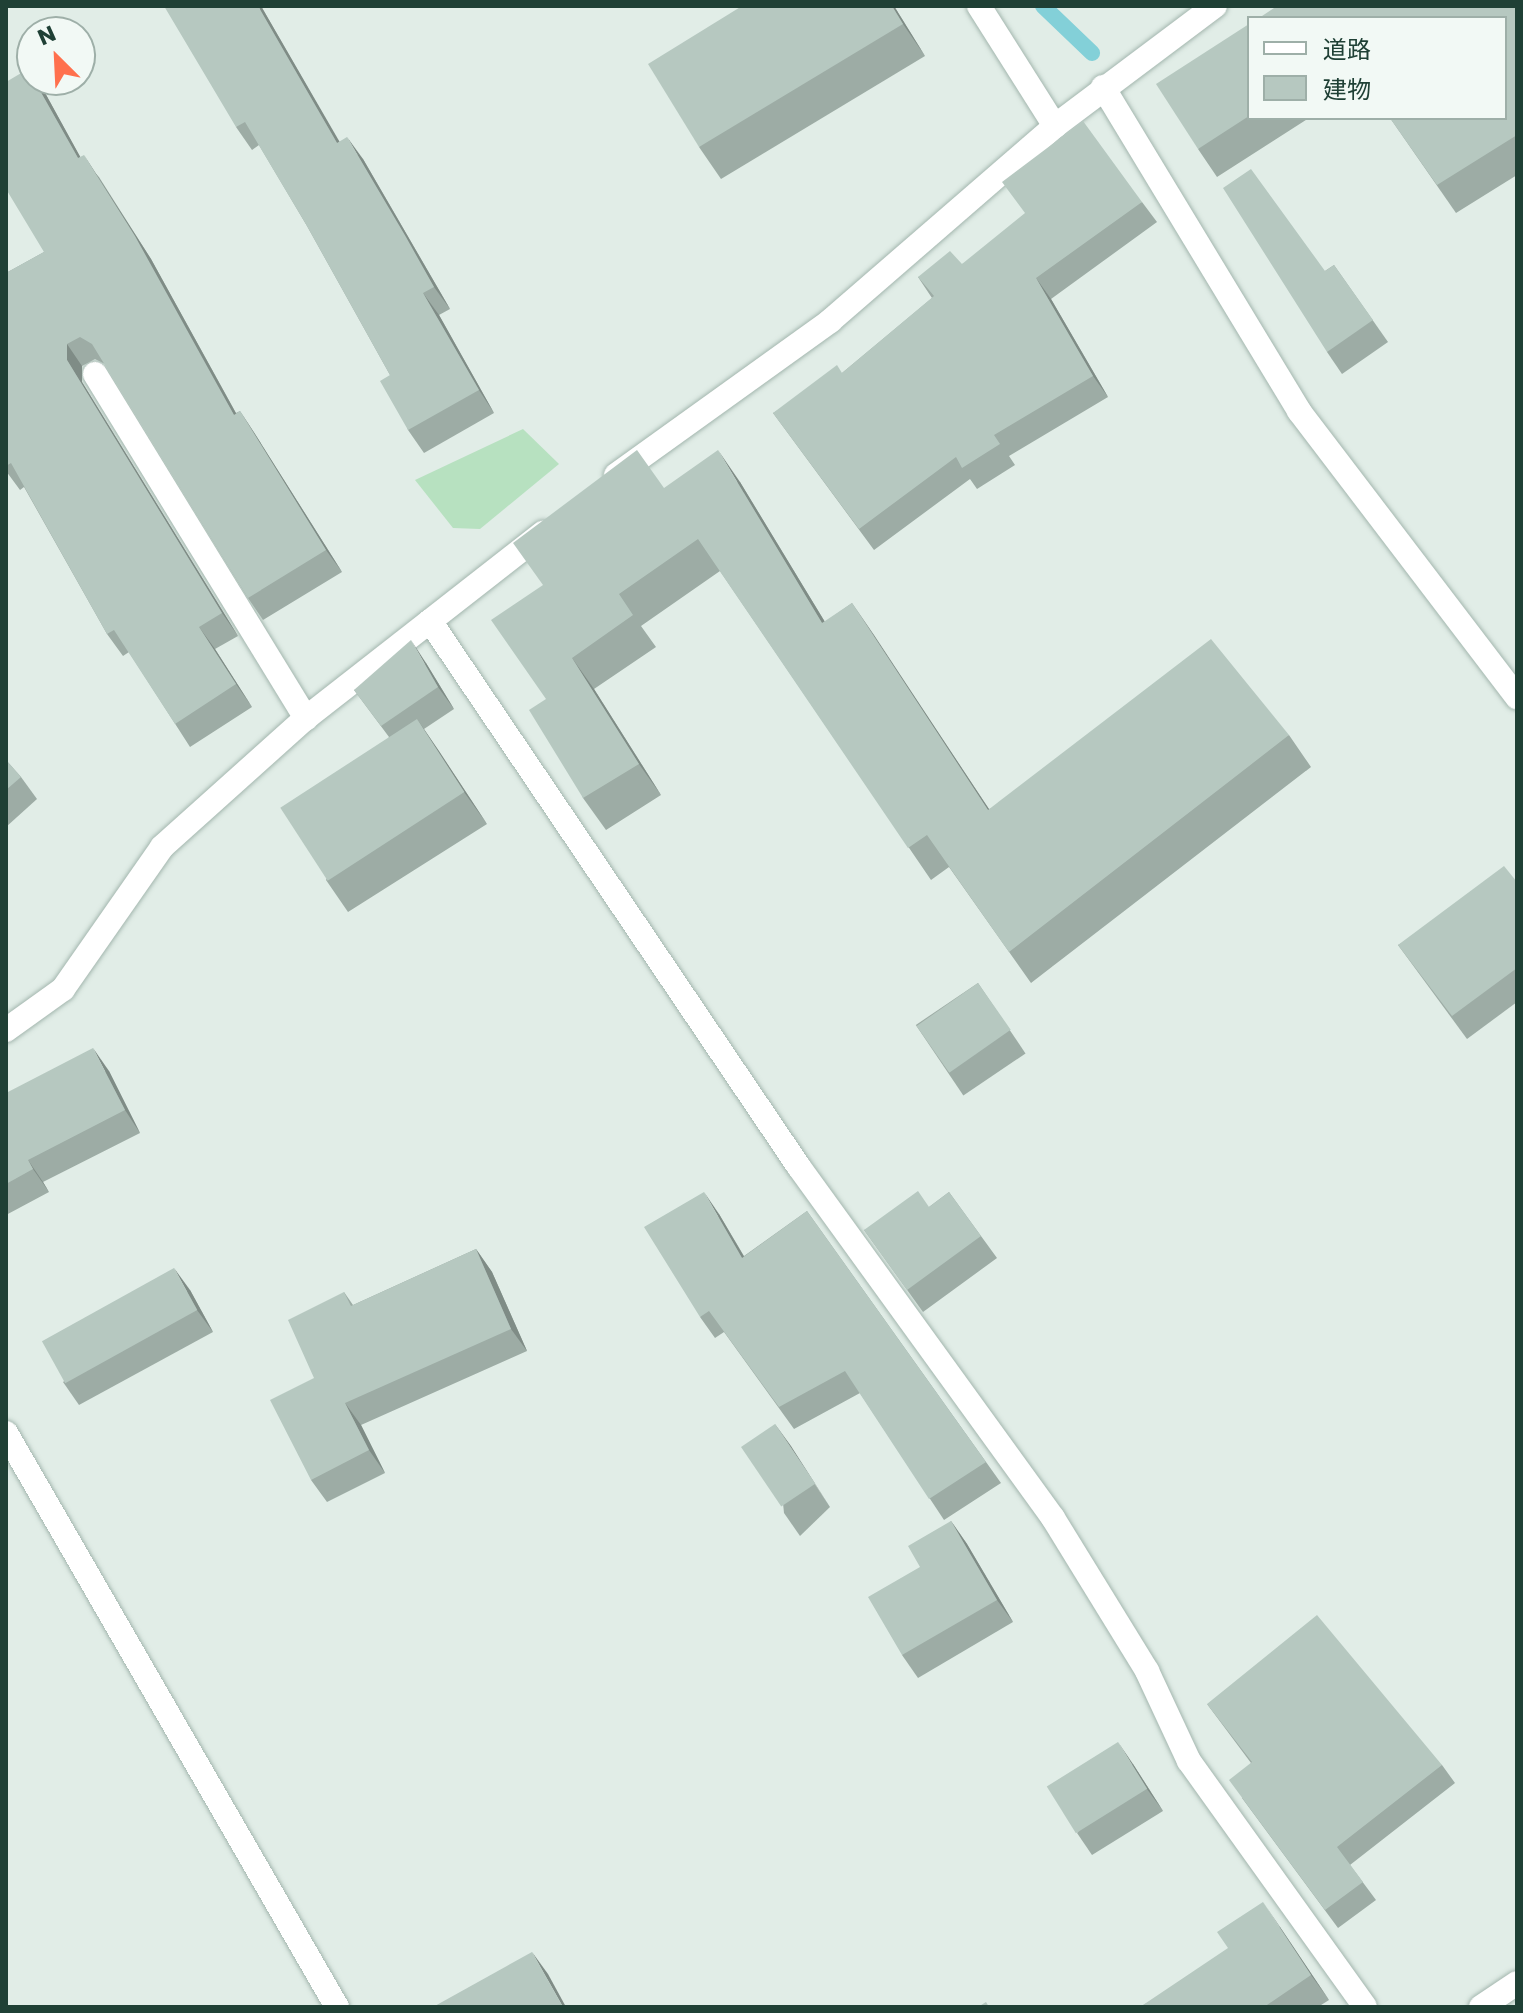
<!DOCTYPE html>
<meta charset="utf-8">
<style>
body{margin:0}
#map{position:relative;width:1523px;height:2013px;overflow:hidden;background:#e1ede7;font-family:Poppins,"Noto Sans JP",sans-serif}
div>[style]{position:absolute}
.green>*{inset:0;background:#b7e1c0}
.stream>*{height:16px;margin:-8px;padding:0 8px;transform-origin:8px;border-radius:8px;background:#83d0d8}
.roads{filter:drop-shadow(0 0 2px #a3b6ae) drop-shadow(0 0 2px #a3b6ae)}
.lane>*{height:24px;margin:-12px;padding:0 12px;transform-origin:12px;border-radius:12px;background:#fff}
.street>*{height:24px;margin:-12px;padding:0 12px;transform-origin:12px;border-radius:12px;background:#fff}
.secondary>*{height:24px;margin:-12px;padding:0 12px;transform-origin:12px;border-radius:12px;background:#fff}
.wall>*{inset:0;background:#9daca5;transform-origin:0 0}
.shaded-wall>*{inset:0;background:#7f8c86}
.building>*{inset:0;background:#b6c8c0;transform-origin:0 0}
span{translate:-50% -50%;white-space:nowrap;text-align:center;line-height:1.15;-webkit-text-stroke:8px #f2f9f5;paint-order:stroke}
.frame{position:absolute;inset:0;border:8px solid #1f4035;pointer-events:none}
.legend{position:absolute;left:1247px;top:16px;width:260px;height:104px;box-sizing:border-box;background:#f2f9f5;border:2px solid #9eafa8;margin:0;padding:10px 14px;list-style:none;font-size:24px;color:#1f4035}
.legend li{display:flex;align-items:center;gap:16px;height:40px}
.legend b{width:40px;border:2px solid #9eafa8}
.north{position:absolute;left:16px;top:16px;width:80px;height:80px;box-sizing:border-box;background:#f2f9f5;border:2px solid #9eafa8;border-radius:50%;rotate:336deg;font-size:22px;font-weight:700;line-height:32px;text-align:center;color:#1f4035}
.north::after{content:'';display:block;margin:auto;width:28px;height:36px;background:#ff704d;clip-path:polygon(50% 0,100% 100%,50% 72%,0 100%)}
</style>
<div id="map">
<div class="green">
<div style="clip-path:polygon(523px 429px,559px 464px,480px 529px,453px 528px,415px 480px)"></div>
</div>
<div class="stream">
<div style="left:1043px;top:6px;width:68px;rotate:43.8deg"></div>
</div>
<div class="roads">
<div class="lane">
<div style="left:430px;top:621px;width:659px;rotate:55.95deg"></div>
<div style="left:799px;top:1167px;width:433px;rotate:54.1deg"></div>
<div style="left:1053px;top:1518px;width:180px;rotate:58.4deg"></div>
<div style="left:1147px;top:1671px;width:99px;rotate:65deg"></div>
<div style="left:1189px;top:1761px;width:302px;rotate:54.4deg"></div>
</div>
<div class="street">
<div style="left:979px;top:6px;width:142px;rotate:57.7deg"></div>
<div style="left:95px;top:374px;width:404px;rotate:58.5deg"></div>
<div style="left:616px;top:475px;width:264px;rotate:-35.7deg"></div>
<div style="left:830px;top:321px;width:298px;rotate:-40.9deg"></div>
<div style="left:1055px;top:126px;width:200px;rotate:-36.9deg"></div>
<div style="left:6px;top:1030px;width:70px;rotate:-35.7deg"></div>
<div style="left:63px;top:989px;width:173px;rotate:-55.1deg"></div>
<div style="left:162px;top:847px;width:193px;rotate:-41.9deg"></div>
<div style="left:306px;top:718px;width:301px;rotate:-38deg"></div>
<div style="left:1481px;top:2007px;width:43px;rotate:-33.7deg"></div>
</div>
<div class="secondary">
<div style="left:1103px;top:87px;width:379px;rotate:58.8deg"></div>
<div style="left:1299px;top:411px;width:360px;rotate:52.7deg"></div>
<div style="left:6px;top:1433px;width:663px;rotate:60.03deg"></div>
</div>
</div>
<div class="wall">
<div style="clip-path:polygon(261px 6px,339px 142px,363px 159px,450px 309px,439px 315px,494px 413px,424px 453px,408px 430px,390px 375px,307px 226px,259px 145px,252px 150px,236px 127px)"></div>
<div style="clip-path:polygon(742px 6px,894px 6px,925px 56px,721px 179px,699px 147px)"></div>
<div style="clip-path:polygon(1517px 6px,1517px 175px,1456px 213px,1390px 118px)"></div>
<div style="clip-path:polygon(1249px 24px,1249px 118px,1309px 118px,1217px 177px,1198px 149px)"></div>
<div style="clip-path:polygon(28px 69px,32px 74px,32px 80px,44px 91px,80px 157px,99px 177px,151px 259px,236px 413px,240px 411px,255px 434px,342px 572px,263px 620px,248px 598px,105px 364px,95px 359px,82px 366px,82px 382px,238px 636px,215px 649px,252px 707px,190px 747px,129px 652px,123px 656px,107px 634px,24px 487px,20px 490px,6px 471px,6px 273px,44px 252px)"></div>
<div style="clip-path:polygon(1142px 202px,1157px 222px,1051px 299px,1108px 397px,1009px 456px,1015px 465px,977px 489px,970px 479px,874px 550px,773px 413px,842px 373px,932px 298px,918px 277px,962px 264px)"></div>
<div style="clip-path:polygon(1334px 265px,1388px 342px,1342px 374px,1327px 352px,1325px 271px)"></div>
<div style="clip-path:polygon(740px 482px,825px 622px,852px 603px,989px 809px,1289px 735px,1311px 767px,1031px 983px,949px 867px,931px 880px,720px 571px,641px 626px,656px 647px,594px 689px,661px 795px,606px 830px,583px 798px,546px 699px,543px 585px,664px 488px)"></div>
<div style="clip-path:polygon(426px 663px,454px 709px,424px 729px,487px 824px,348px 912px,326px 880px,389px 737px,354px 690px)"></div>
<div style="clip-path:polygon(6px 760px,21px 777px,37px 799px,6px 827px)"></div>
<div style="clip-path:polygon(1517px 882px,1517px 1002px,1467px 1039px,1398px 945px)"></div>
<div style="left:978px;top:983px;width:85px;height:75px;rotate:56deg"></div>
<div style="clip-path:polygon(109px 1071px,140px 1133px,43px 1182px,49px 1192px,6px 1215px,6px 1093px)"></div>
<div style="clip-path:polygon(949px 1192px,997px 1258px,923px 1312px,864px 1230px,929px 1207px)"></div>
<div style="clip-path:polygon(807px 1211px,1001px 1483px,944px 1520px,860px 1393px,794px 1429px,724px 1332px,715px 1338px,700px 1317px,719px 1214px,744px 1256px)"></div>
<div style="clip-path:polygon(476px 1249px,492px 1272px,527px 1351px,361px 1425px,385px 1473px,327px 1502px,311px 1480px,314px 1378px,344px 1292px,353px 1305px)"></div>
<div style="clip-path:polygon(190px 1290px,213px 1332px,79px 1405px,63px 1382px)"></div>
<div style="clip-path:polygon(775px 1424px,830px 1507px,800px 1536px,784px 1513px)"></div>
<div style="clip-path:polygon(951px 1521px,967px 1544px,1013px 1622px,918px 1678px,902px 1655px,920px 1567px)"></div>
<div style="clip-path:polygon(1207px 1704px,1442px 1765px,1455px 1783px,1350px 1865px,1376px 1900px,1338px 1928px,1242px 1798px,1251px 1763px)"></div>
<div style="clip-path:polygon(1133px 1764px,1163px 1811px,1092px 1855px,1077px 1833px)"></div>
<div style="clip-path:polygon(1280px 1927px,1329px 2000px,1318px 2007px,1140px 2007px)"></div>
</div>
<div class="shaded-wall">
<div style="clip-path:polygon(258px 6px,261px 6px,353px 165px,337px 143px)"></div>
<div style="clip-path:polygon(892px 6px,894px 6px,925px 56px,903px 24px)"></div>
<div style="clip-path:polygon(34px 80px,36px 80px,44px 91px,93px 180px,78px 158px)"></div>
<div style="clip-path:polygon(347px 137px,363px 159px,450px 309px,434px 287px)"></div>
<div style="clip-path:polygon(84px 155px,151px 259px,249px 437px,234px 415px)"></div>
<div style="clip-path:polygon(1036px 278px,1051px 299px,1108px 397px,1093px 376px)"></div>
<div style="clip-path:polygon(423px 293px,439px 315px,494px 413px,479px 390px)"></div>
<div style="clip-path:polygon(67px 344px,82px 366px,82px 382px,238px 636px,222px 613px,67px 360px)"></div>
<div style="clip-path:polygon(240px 411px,255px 434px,342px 572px,326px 550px)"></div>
<div style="clip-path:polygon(718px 450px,740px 482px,845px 655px,822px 623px)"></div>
<div style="clip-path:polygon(852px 603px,874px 635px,1010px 841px,988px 810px)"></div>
<div style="clip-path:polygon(199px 627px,215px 649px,252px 707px,236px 684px)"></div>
<div style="clip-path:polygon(411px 640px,426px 663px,454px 709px,438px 687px)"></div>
<div style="clip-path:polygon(572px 658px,594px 689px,661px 795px,639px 764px)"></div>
<div style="clip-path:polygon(417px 719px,439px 751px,487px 824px,464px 792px)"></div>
<div style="clip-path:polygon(93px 1048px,109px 1071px,140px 1133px,125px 1110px)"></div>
<div style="clip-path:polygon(28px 1160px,43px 1182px,49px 1192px,33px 1169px)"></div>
<div style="clip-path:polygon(704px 1192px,719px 1214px,757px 1279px,742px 1258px)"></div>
<div style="clip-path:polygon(476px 1249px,492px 1272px,527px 1351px,511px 1329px)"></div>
<div style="clip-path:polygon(174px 1268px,190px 1290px,213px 1332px,197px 1310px)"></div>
<div style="clip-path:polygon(345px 1403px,361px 1425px,385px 1473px,369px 1450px)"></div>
<div style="clip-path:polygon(775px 1424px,791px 1446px,830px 1507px,815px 1484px)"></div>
<div style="clip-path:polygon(951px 1521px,967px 1544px,1013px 1622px,997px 1600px)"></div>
<div style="clip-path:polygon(1118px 1742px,1133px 1764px,1163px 1811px,1147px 1789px)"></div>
<div style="clip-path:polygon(1263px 1902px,1280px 1927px,1329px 2000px,1311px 1975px)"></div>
<div style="clip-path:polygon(532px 1952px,548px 1974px,566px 2007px,563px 2007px)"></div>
</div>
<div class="building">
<div style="clip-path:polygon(164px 6px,258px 6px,337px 143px,347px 137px,406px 237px,434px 287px,423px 293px,479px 390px,408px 430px,380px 381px,390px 375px,307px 226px,245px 122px,236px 127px)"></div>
<div style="clip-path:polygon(742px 6px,892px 6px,903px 24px,699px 147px,648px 64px)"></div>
<div style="clip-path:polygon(1277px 6px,1517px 6px,1517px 135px,1437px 185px,1390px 118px,1505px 118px,1505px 18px,1259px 18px)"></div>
<div style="clip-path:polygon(1249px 24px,1249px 116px,1198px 149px,1156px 84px)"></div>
<div style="clip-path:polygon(28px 69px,32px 76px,32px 80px,34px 80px,78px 158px,84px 155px,135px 236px,234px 415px,240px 411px,326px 550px,248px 598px,92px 344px,80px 337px,67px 344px,67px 360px,222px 613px,199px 627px,236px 684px,175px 724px,114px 630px,107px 634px,11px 463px,6px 466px,6px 273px,44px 252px,6px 189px,6px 82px)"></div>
<div style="clip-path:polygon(1083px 121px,1142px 202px,1036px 278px,1093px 376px,994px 435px,1000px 444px,962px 468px,956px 457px,859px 529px,773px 413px,837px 365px,842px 373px,934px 296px,918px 277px,950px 251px,962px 264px,1025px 213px,1002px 182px)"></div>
<div style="clip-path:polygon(1251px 169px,1325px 271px,1334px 265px,1373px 320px,1327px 352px,1223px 188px)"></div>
<div style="clip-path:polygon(637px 450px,664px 488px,718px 450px,822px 623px,852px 603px,988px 810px,1211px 639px,1289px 735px,1009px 952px,927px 835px,908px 848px,698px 539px,619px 594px,633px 615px,572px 658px,639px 764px,583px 798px,529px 710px,546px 699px,491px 620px,543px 585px,513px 543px)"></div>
<div style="clip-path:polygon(411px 640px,438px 687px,381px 726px,354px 690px)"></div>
<div style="left:417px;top:719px;width:87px;height:163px;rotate:57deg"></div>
<div style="clip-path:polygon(6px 760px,21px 777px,6px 790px)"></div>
<div style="clip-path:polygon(1504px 866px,1517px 882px,1517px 968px,1452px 1016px,1398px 945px)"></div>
<div style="left:978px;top:983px;width:57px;height:75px;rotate:55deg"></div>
<div style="clip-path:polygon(93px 1048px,125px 1110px,28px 1160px,33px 1169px,6px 1184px,6px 1093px)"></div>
<div style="clip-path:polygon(918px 1191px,929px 1207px,949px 1192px,981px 1236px,907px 1290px,864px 1230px)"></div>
<div style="clip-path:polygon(704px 1192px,742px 1258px,807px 1211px,986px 1462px,929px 1499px,845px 1371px,779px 1407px,709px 1311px,700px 1317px,644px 1227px)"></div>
<div style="clip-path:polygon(476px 1249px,511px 1329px,345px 1403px,369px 1450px,311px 1480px,270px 1400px,314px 1378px,288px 1320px,344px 1292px,351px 1306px)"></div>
<div style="left:174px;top:1268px;width:48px;height:151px;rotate:61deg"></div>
<div style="left:775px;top:1424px;width:72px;height:41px;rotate:56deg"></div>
<div style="clip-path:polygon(951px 1521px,997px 1600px,902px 1655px,868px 1597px,920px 1567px,908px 1546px)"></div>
<div style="clip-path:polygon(1317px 1615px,1442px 1765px,1337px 1847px,1363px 1882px,1325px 1910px,1229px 1780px,1252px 1762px,1207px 1704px)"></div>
<div style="left:1118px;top:1742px;width:55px;height:84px;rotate:58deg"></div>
<div style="clip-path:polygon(1263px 1902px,1311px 1975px,1264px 2007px,1140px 2007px,1228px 1948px,1217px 1932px)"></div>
<div style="clip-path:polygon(532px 1952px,563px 2007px,433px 2007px)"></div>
<div style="clip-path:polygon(986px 2002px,989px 2007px,978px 2007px)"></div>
</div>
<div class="frame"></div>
<ul class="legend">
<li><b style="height:10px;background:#fff"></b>道路</li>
<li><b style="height:22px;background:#b6c8c0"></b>建物</li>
</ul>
<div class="north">N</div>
</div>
